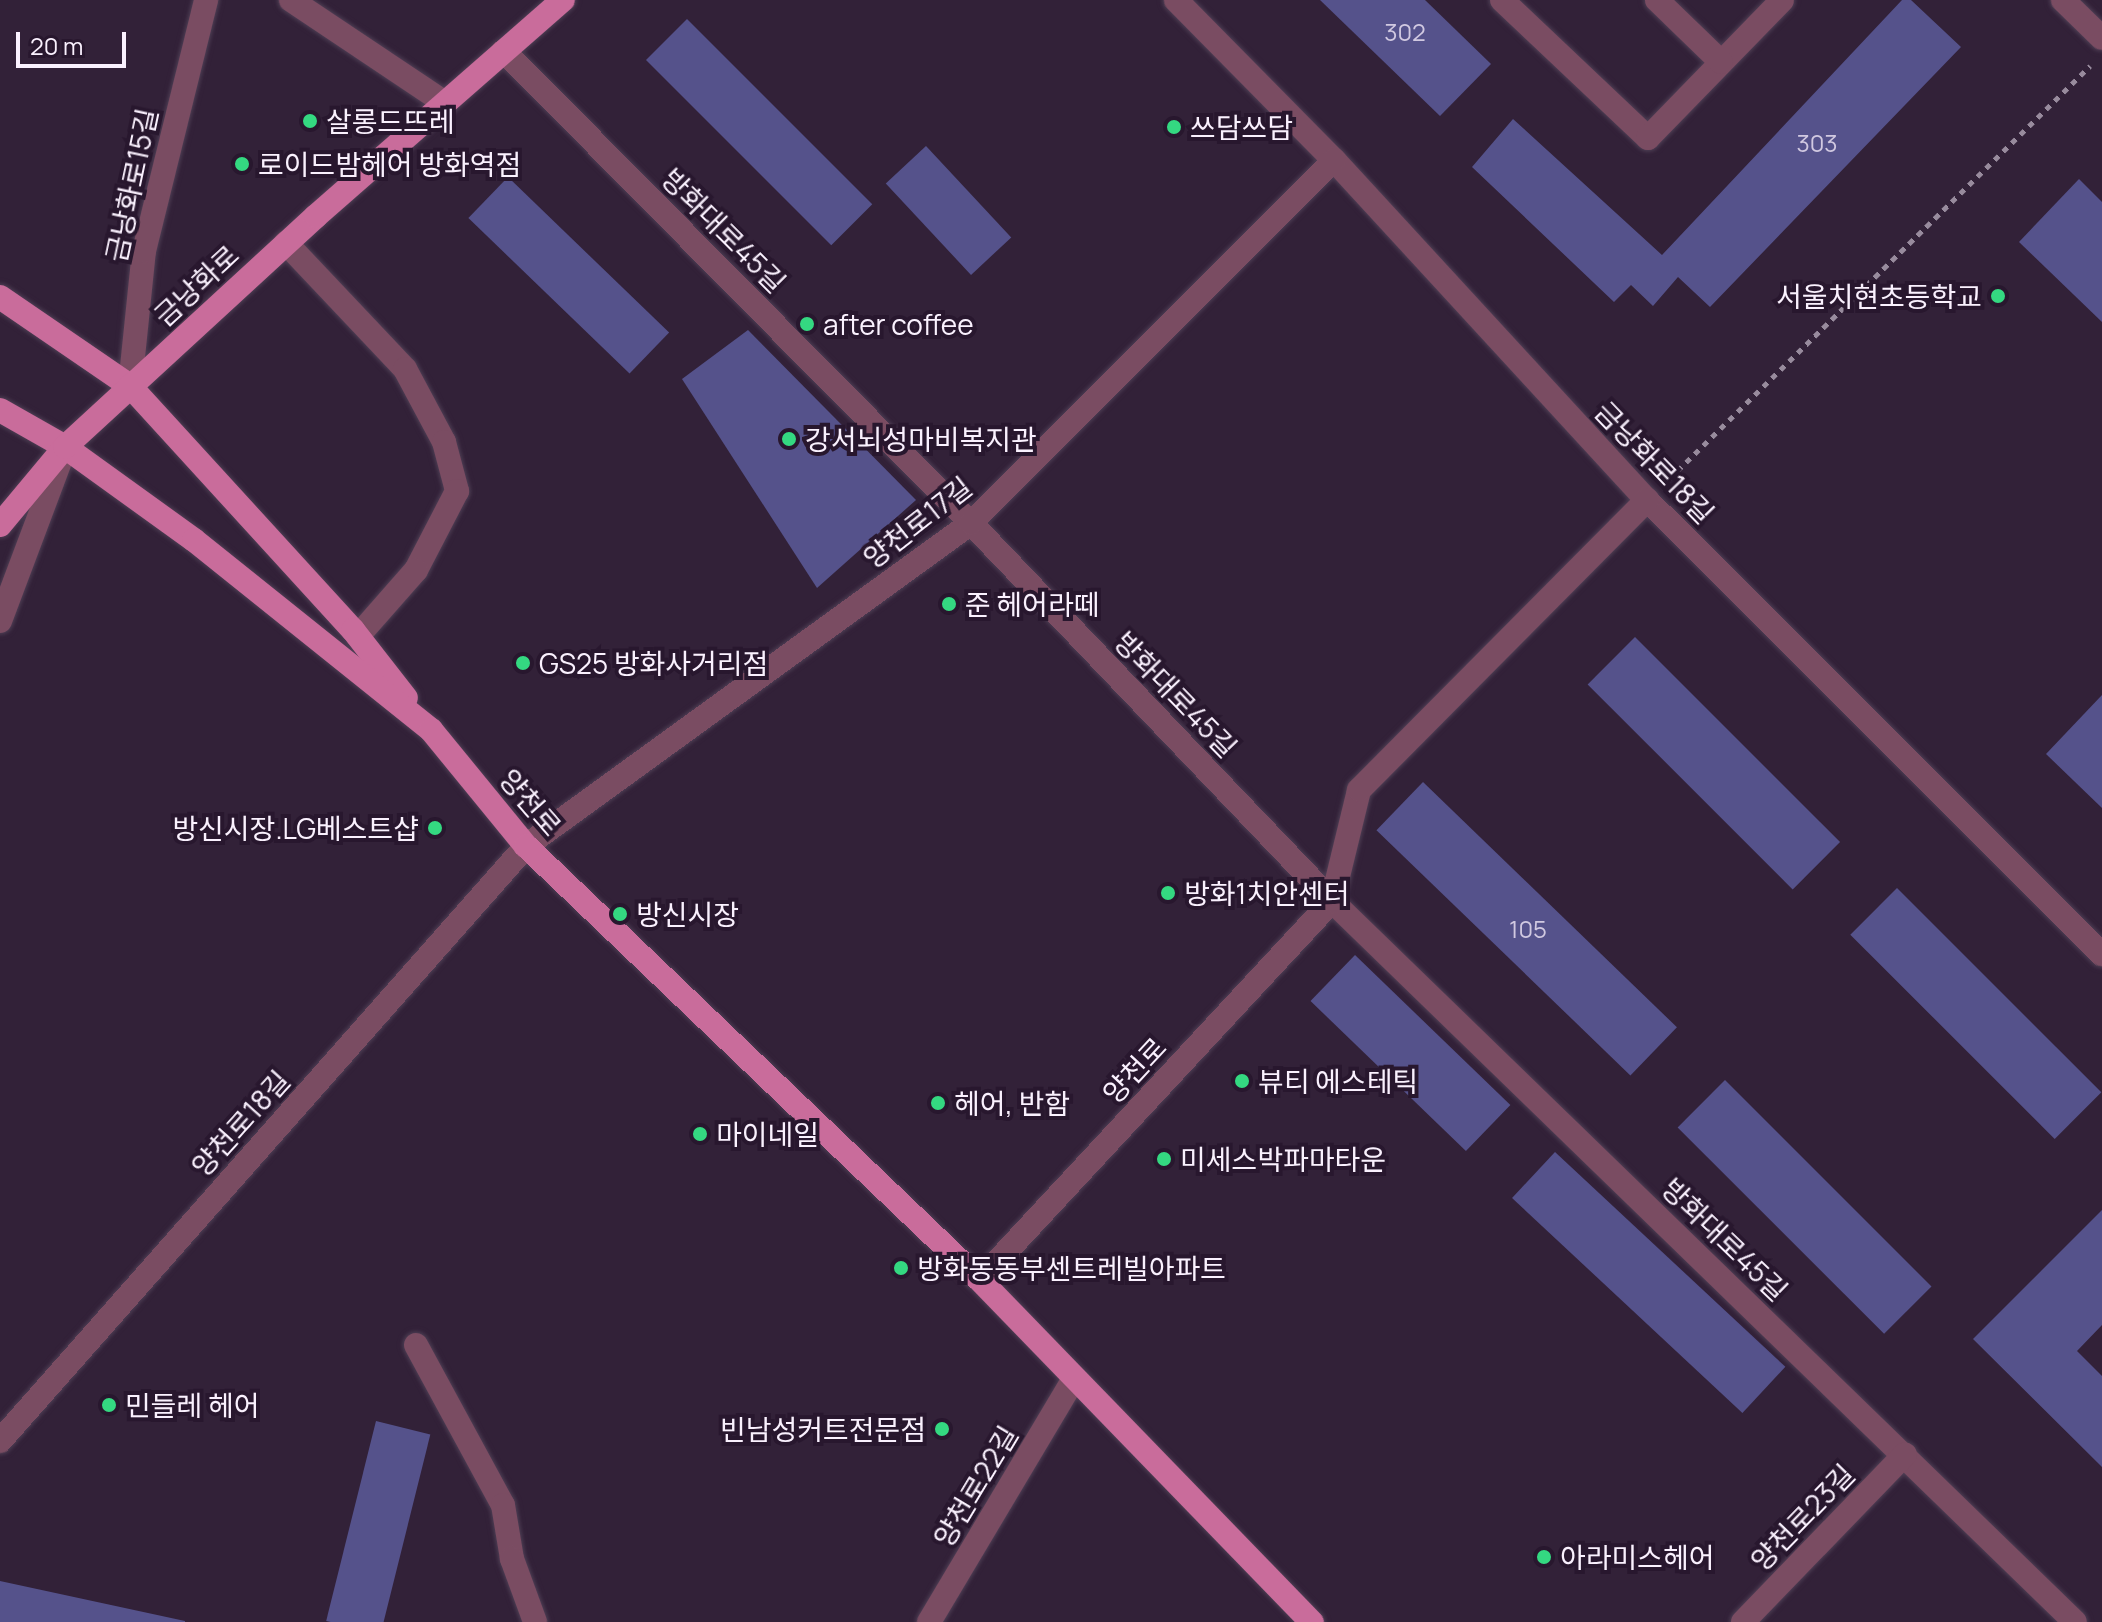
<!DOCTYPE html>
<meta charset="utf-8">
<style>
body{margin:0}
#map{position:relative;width:2102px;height:1622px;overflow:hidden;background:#322138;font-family:Manrope,"Noto Sans KR",sans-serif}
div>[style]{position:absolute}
.building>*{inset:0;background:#55528b;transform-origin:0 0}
.path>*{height:5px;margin-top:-2.5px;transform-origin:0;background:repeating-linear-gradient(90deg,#988b9d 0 6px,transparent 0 12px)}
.roads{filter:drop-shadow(0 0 2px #4e3e54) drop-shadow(0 0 2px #4e3e54)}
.minor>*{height:24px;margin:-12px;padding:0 12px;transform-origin:12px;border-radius:12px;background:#7a4c62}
.major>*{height:24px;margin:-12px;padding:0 12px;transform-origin:12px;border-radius:12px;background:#c96c9b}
.dots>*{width:22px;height:22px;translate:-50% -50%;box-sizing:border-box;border:4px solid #28172e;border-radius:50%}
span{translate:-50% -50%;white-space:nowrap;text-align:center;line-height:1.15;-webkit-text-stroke:8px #28172e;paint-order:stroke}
.number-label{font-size:24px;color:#d1c9e1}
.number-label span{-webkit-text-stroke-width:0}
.poi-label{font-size:28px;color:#faf1fe}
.left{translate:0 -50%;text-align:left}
.right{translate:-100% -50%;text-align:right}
.street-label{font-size:28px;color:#faf1fe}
.scale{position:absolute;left:16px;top:32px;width:110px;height:36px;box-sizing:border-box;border:4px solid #faf1fe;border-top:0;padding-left:10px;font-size:24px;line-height:28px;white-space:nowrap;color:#faf1fe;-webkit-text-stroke:6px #28172e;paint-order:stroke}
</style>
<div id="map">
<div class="building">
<div style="clip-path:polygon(1320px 0,1425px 0,1491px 64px,1440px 116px)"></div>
<div style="clip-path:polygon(1902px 0,1911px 0,1961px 47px,1710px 307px,1678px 277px,1653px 306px,1631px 285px,1614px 302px,1472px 167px,1513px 119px,1662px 255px)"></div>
<div style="left:687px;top:19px;width:262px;height:58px;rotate:45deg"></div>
<div style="left:926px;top:146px;width:125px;height:55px;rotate:47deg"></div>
<div style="left:508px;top:177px;width:224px;height:57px;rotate:44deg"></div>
<div style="clip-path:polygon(2079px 179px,2102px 202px,2102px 322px,2019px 242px)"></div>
<div style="clip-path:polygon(748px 330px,916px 500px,817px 588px,682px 379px)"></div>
<div style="left:1635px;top:637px;width:290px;height:67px;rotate:45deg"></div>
<div style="clip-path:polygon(2102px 695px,2102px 808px,2046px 754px)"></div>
<div style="left:1423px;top:782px;width:353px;height:67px;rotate:44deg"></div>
<div style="left:1897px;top:888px;width:289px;height:66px;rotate:45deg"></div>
<div style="left:1355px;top:955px;width:216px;height:64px;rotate:44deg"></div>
<div style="left:1725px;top:1080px;width:292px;height:67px;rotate:45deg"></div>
<div style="left:1555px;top:1152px;width:315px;height:63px;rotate:43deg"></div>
<div style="clip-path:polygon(2102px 1210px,2102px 1325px,2077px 1351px,2102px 1376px,2102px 1467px,1973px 1339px)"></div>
<div style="left:376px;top:1421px;width:56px;height:206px;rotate:14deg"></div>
<div style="clip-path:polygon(0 1581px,185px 1621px,185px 1622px,0 1622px)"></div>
</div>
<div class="path">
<div style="left:1669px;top:479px;width:590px;rotate:-44.45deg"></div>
</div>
<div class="roads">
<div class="minor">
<div style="left:291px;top:0;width:185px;rotate:33.8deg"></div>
<div style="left:1176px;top:0;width:225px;rotate:45.4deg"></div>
<div style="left:1334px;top:160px;width:462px;rotate:47.4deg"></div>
<div style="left:1647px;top:500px;width:643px;rotate:44.94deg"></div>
<div style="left:1502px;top:0;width:201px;rotate:43.4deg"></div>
<div style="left:1648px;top:138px;width:192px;rotate:-45.8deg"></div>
<div style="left:1657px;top:0;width:89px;rotate:44.1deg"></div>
<div style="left:2063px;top:0;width:54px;rotate:44.3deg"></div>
<div style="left:504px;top:51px;width:664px;rotate:45.31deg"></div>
<div style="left:971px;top:523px;width:523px;rotate:46.32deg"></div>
<div style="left:1332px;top:901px;width:1035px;rotate:44.14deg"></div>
<div style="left:286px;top:243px;width:173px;rotate:46.6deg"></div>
<div style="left:405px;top:369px;width:83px;rotate:61.9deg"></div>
<div style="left:444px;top:442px;width:51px;rotate:75.1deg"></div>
<div style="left:457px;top:491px;width:89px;rotate:117.4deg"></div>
<div style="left:416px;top:570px;width:88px;rotate:131.3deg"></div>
<div style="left:130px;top:386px;width:136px;rotate:-84.1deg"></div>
<div style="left:144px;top:251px;width:259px;rotate:-76.1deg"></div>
<div style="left:0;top:621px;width:179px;rotate:-69.4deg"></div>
<div style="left:980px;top:1280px;width:517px;rotate:-47.12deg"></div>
<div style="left:1332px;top:901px;width:114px;rotate:-76.3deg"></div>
<div style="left:1359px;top:790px;width:409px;rotate:-45.2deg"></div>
<div style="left:416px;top:1345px;width:182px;rotate:61.5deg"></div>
<div style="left:503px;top:1505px;width:55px;rotate:80.5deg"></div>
<div style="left:512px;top:1559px;width:67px;rotate:69.9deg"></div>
<div style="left:0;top:1441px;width:794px;rotate:-48.52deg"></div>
<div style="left:526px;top:846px;width:550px;rotate:-35.97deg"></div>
<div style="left:971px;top:523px;width:513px;rotate:-45deg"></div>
<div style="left:929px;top:1622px;width:282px;rotate:-59.2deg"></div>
<div style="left:1743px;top:1622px;width:233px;rotate:-46deg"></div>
</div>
<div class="major">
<div style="left:0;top:297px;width:158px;rotate:34.4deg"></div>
<div style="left:130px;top:386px;width:331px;rotate:47.6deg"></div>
<div style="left:353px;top:630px;width:86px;rotate:52.1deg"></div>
<div style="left:0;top:410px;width:75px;rotate:29.6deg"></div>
<div style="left:65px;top:447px;width:159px;rotate:35.8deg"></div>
<div style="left:194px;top:540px;width:304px;rotate:38.7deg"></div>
<div style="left:431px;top:730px;width:150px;rotate:50.7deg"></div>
<div style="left:526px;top:846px;width:628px;rotate:43.71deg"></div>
<div style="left:980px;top:1280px;width:477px;rotate:45.9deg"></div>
<div style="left:0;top:525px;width:102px;rotate:-50.2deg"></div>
<div style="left:65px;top:447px;width:341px;rotate:-42.6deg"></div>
<div style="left:316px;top:216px;width:328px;rotate:-41.2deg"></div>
</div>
</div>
<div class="dots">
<div style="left:310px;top:121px;background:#34d881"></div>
<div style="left:1174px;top:127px;background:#34d881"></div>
<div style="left:242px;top:164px;background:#34d881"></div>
<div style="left:1998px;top:296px;background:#34d881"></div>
<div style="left:807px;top:324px;background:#34d881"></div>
<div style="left:789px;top:439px;background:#34d881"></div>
<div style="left:949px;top:604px;background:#34d881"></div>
<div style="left:523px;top:663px;background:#34d881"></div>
<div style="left:435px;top:828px;background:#34d881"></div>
<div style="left:1168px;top:893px;background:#34d881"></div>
<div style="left:620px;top:914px;background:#34d881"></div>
<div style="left:1242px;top:1081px;background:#34d881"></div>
<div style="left:938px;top:1103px;background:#34d881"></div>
<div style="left:700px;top:1134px;background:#34d881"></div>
<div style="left:1164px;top:1159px;background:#34d881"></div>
<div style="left:901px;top:1268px;background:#34d881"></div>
<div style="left:109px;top:1405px;background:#34d881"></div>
<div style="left:942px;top:1429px;background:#34d881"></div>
<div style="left:1544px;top:1557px;background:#34d881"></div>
</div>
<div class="number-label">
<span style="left:1405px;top:32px">302</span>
<span style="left:1817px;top:143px">303</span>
<span style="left:1528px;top:929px">105</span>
</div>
<div class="poi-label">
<span class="left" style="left:326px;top:121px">살롱드뜨레</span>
<span class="left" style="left:1190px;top:127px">쓰담쓰담</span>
<span class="left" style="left:258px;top:164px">로이드밤헤어 방화역점</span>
<span class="right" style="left:1982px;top:296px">서울치현초등학교</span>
<span class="left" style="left:823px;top:324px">after coffee</span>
<span class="left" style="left:805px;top:439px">강서뇌성마비복지관</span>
<span class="left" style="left:965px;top:604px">준 헤어라떼</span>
<span class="left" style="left:539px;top:663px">GS25 방화사거리점</span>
<span class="right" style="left:419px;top:828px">방신시장.LG베스트샵</span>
<span class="left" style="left:1184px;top:893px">방화1치안센터</span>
<span class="left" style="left:636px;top:914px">방신시장</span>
<span class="left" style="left:1258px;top:1081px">뷰티 에스테틱</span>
<span class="left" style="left:954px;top:1103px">헤어, 반함</span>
<span class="left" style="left:716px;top:1134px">마이네일</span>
<span class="left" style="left:1180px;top:1159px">미세스박파마타운</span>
<span class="left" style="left:917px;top:1268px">방화동동부센트레빌아파트</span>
<span class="left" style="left:125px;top:1405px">민들레 헤어</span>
<span class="right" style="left:926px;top:1429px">빈남성커트전문점</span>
<span class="left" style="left:1560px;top:1557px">아라미스헤어</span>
</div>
<div class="street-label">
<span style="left:131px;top:185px;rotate:-78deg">금낭화로15길</span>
<span style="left:724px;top:230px;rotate:45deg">방화대로45길</span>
<span style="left:196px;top:285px;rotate:-43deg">금낭화로</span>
<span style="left:1655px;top:462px;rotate:46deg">금낭화로18길</span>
<span style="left:917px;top:522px;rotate:-38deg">양천로17길</span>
<span style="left:1176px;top:694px;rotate:46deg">방화대로45길</span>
<span style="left:531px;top:802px;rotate:49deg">양천로</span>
<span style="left:1134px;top:1070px;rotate:-47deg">양천로</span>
<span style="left:240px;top:1123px;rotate:-48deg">양천로18길</span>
<span style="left:1725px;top:1239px;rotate:44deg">방화대로45길</span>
<span style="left:975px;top:1486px;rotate:-59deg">양천로22길</span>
<span style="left:1802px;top:1517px;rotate:-46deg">양천로23길</span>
</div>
<div class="scale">20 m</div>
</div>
